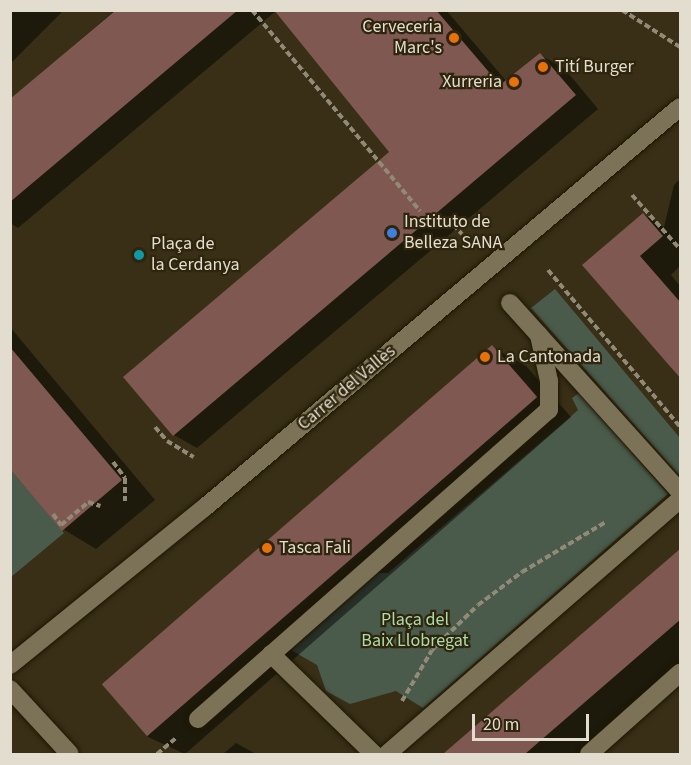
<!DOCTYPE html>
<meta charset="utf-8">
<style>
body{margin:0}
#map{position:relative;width:691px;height:765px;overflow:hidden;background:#382f16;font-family:"Source Sans 3",sans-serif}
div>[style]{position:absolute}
.green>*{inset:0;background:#4a5b4b}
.shadow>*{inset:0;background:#0007}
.building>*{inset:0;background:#7f5951;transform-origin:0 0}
.path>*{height:4px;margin-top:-2px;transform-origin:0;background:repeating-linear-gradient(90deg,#918a77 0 6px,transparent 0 9px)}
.roads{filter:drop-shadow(0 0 2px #1f1701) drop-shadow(0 0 2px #1f1701)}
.pedestrian>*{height:18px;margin:-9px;padding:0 9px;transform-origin:9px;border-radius:9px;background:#7b7257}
.minor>*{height:18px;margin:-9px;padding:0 9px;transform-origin:9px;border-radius:9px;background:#7b7257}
.dots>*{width:16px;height:16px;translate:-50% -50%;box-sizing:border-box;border:3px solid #2e250c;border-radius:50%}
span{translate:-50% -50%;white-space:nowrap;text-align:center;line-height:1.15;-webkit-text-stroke:4.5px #2e250c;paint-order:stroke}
.poi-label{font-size:18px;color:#e2ddcf}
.right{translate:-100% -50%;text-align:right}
.left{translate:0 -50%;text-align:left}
.street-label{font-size:18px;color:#e2ddcf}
.park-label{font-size:18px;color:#aadcad}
.frame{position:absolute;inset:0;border:12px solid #e2ddcf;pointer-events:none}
.scale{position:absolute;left:472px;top:714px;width:117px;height:27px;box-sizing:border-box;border:3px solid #e2ddcf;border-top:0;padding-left:8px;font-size:18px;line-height:21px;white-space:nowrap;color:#e2ddcf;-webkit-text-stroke:4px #2e250c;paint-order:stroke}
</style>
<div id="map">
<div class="green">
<div style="clip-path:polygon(555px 289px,680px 438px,680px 476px,531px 308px)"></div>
<div style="clip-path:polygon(579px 393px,668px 494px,423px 708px,396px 691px,350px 704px,326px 691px,317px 665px,284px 646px,368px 573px,388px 573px,561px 425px,578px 410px,572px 398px)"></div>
<div style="clip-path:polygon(10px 469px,64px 533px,11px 577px,10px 577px)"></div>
</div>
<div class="shadow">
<div style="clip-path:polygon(10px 10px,64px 10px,10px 64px)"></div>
<div style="clip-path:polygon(115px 10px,446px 10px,507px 82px,540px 55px,564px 68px,598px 109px,197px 448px,174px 435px,125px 377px,391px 152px,276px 11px,18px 228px,10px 223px,10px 100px)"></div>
<div style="clip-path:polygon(680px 179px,680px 266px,671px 275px,680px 286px,680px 378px,584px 265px,643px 214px,664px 227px,674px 185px)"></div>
<div style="clip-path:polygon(10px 327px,155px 500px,96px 549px,63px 529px,10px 467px)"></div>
<div style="clip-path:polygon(492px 347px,526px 366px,571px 417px,185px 754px,148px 737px,104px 685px)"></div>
<div style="clip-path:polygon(680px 549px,680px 665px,578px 754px,445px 754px)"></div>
<div style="clip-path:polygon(236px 743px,256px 754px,223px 754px)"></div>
</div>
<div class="building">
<div style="clip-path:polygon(116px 10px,238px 10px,10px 202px,10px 99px)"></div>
<div style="clip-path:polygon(274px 10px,436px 10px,500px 85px,540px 53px,576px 95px,173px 436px,123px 377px,389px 152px)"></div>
<div style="clip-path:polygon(643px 213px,663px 236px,640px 256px,681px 303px,681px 379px,582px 265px)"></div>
<div style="left:492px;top:345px;width:69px;height:517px;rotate:49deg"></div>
<div style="clip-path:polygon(10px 347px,122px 480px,62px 531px,10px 469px)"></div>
<div style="clip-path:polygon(681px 548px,681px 619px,525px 754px,443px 754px)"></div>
</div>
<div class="path">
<div style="left:252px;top:10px;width:262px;rotate:50.1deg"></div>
<div style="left:622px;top:10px;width:69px;rotate:32.5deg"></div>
<div style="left:632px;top:195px;width:72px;rotate:48.4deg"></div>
<div style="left:447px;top:218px;width:22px;rotate:47deg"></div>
<div style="left:548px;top:270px;width:205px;rotate:49.9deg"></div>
<div style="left:155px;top:427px;width:18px;rotate:49deg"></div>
<div style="left:167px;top:441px;width:31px;rotate:31deg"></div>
<div style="left:113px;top:462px;width:20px;rotate:53deg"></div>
<div style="left:125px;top:478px;width:23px;rotate:90deg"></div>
<div style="left:53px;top:514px;width:14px;rotate:54deg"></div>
<div style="left:61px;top:525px;width:35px;rotate:-40deg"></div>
<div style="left:88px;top:502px;width:13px;rotate:18deg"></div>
<div style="left:402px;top:701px;width:59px;rotate:-59.5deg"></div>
<div style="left:432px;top:650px;width:64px;rotate:-44.4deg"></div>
<div style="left:478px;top:605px;width:55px;rotate:-36.9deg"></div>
<div style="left:522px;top:572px;width:98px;rotate:-30.8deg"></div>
<div style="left:157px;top:754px;width:26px;rotate:-40deg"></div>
</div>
<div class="roads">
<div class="pedestrian">
<div style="left:510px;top:303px;width:254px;rotate:48deg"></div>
<div style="left:271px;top:654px;width:144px;rotate:44.2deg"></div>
<div style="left:198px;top:719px;width:468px;rotate:-41.4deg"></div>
<div style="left:549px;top:410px;width:29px;rotate:-90deg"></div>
<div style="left:549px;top:381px;width:47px;rotate:-102.3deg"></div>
</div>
<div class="minor">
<div style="left:10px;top:665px;width:250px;rotate:-39deg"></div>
<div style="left:204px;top:508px;width:622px;rotate:-40.11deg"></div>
<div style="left:10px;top:689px;width:88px;rotate:47.3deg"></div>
<div style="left:387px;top:754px;width:388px;rotate:-41deg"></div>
<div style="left:589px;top:754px;width:122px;rotate:-41.7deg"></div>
</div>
</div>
<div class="dots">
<div style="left:454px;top:38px;background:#e8710a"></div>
<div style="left:543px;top:67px;background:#e8710a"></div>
<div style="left:514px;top:82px;background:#e8710a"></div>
<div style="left:392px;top:233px;background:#3f7fe0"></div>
<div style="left:139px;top:255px;background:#0f9aa8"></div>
<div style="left:485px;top:357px;background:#e8710a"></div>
<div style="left:267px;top:548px;background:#e8710a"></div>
</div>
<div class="poi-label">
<span class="right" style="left:442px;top:38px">Cerveceria<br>Marc's</span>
<span class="left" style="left:555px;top:67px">Tití Burger</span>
<span class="right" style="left:502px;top:82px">Xurreria</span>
<span class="left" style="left:404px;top:233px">Instituto de<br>Belleza SANA</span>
<span class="left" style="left:151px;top:255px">Plaça de<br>la Cerdanya</span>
<span class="left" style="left:497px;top:357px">La Cantonada</span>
<span class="left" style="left:279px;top:548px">Tasca Fali</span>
</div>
<div class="street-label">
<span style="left:347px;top:388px;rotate:-40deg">Carrer del Vallès</span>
</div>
<div class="park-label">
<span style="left:415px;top:631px">Plaça del<br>Baix Llobregat</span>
</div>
<div class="frame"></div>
<div class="scale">20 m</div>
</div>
